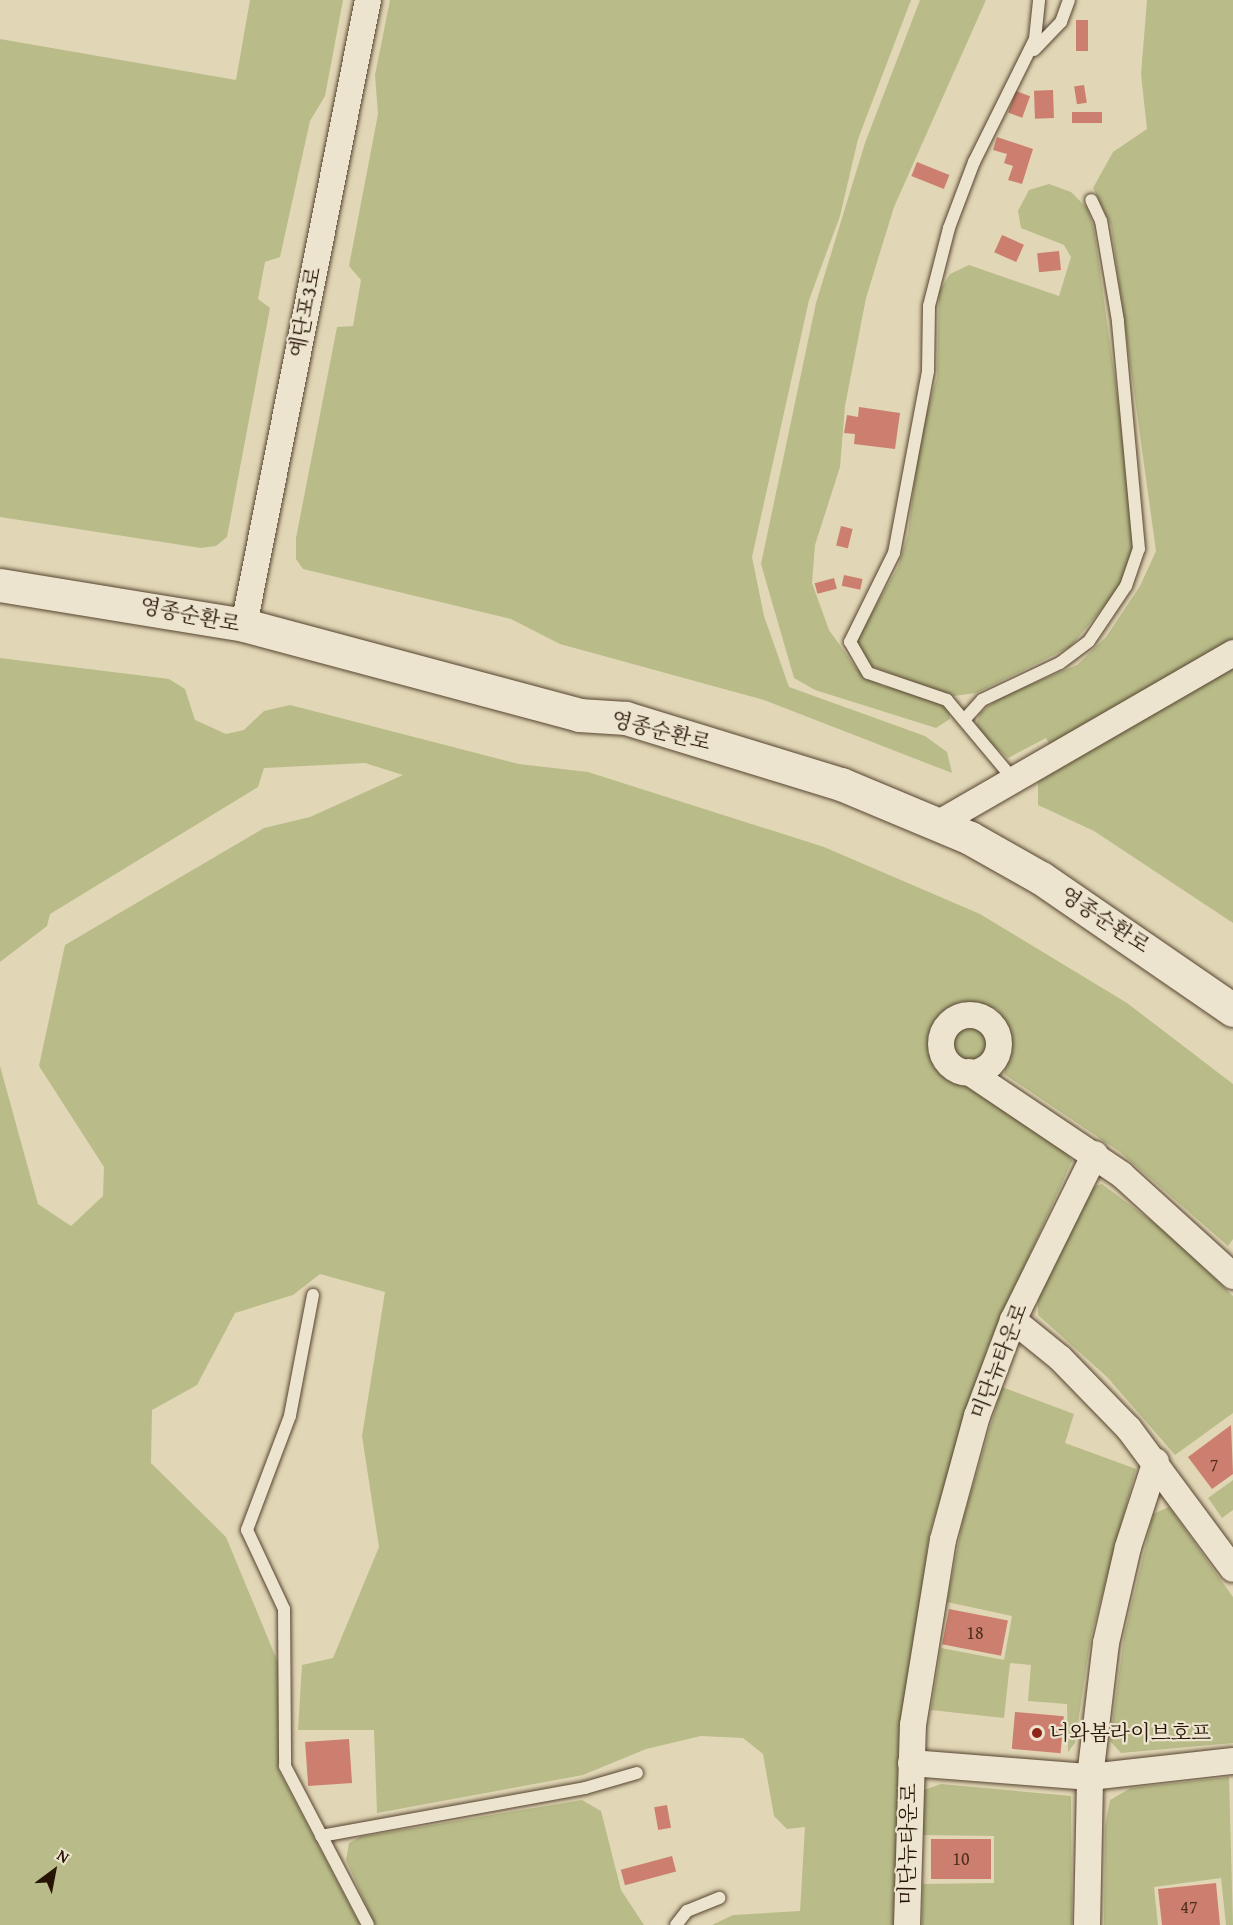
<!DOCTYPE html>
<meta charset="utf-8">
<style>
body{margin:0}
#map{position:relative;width:1233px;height:1925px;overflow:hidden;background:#e1d6b5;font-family:"Gentium Book Plus","Noto Serif KR",serif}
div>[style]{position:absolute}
.green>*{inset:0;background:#b9bc89}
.round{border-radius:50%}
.building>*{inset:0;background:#cc7f6e;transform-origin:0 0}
.roads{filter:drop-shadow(0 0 2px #564430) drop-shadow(0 0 2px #564430)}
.service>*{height:12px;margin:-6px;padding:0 6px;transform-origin:6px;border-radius:6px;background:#ece4cf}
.minor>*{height:26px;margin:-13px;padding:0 13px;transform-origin:13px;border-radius:13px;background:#ece4cf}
.minor>.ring{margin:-13px;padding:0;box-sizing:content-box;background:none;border:26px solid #ece4cf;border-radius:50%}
.secondary>*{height:33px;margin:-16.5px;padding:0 16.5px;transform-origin:16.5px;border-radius:16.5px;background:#ece4cf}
.dots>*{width:16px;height:16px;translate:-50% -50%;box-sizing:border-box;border:3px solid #ece4cf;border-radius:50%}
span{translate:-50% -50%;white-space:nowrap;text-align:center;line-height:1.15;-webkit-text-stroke:4.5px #ece4cf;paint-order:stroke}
.number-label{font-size:18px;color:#502f1e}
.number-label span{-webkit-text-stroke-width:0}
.street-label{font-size:21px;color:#271404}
.poi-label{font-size:21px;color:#271404}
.left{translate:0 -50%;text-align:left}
.north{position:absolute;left:24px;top:1841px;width:60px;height:60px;-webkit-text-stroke:4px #ece4cf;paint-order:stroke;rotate:32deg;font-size:16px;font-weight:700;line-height:24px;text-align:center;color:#271404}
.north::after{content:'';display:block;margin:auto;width:21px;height:27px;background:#271404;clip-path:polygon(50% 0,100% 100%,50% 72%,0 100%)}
</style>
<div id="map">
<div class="green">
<div style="clip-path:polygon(250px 0,343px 0,325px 96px,310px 121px,280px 257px,265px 262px,258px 299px,270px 308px,227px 537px,216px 546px,201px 548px,0 517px,0 39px,236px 80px)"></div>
<div style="clip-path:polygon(390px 0,911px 0,858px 139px,840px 216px,809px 300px,752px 557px,764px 616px,789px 687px,925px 736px,947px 752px,952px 773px,764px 700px,560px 644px,511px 619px,303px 569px,296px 559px,296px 538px,337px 327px,353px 326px,361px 280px,349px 266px,378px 114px,375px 75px)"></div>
<div style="clip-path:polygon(920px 0,986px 0,894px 207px,866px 298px,845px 406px,840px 467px,815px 545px,812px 583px,829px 630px,856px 668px,882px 686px,924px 694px,948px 707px,950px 719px,936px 728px,815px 690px,794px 678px,761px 564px,816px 303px,865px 143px)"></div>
<div style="clip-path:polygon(1147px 0,1233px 0,1233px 640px,1050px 745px,1046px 738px,1008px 758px,975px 729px,980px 713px,999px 698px,1077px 665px,1106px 637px,1140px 586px,1156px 551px,1111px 225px,1093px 188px,1113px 152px,1147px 129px,1141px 74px)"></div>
<div style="clip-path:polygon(1049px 184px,1071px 192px,1087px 208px,1094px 229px,1133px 507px,1132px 551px,1117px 591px,1070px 647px,976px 693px,954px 696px,873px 667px,860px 653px,857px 639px,898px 567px,908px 534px,920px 436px,937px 377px,939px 292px,950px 274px,969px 265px,1059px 296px,1071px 257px,1064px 245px,1021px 228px,1018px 211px,1029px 190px)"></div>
<div style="clip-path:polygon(0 658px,169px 679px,185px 689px,195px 720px,226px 734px,244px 730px,264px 711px,290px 705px,519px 764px,588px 772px,824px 847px,980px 914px,1127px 1003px,1233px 1084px,1233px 1239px,1228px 1246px,1120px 1152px,1004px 1074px,1011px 1031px,997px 1009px,958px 1002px,935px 1024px,932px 1047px,942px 1068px,1065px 1150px,1072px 1161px,987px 1349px,930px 1531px,900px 1736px,895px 1925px,712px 1925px,733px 1915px,800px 1911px,805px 1827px,787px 1829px,774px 1816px,763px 1754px,743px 1738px,701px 1736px,646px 1749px,583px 1775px,377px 1813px,374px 1730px,298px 1730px,302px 1665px,333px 1658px,379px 1547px,362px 1436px,385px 1292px,320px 1274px,293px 1295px,235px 1313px,197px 1385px,152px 1410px,151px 1463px,226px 1537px,279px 1665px,279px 1771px,360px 1925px,0 1925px,0 1066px,38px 1204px,71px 1226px,103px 1196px,104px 1167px,39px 1066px,65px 945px,264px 828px,310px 817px,403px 775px,365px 763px,264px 768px,258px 787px,50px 914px,47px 926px,0 962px)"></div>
<div style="clip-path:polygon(1233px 666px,1233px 923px,1094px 831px,1038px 805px,1038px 782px)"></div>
<div class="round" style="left:951px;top:1025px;width:38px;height:38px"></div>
<div style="clip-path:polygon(1102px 1184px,1165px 1231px,1233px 1296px,1233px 1413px,1175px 1455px,1107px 1377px,1038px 1315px,1038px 1300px,1068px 1233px,1092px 1187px)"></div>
<div style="clip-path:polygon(1002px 1387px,1074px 1414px,1065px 1443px,1136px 1469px,1091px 1636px,1075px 1743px,1068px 1752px,1067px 1704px,1028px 1701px,1031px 1665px,1010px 1663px,1004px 1718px,931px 1710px,941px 1648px,1004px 1660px,1012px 1616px,947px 1602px,963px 1520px)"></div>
<div style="clip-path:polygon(1233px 1480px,1233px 1510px,1222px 1518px,1208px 1498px)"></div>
<div style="clip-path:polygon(1169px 1507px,1233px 1597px,1233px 1743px,1121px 1753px,1110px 1741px,1124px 1637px,1153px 1514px)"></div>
<div style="clip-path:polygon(1229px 1777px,1233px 1925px,1226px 1925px,1221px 1878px,1154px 1887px,1158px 1925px,1104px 1925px,1105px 1826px,1110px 1800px,1131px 1788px)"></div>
<div style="clip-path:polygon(941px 1784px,1071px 1796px,1072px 1925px,922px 1925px,923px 1884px,994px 1883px,994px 1836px,922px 1835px,924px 1790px)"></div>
<div style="clip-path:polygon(582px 1800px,601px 1811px,621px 1890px,644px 1925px,375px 1925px,346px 1860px,349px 1843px,360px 1837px)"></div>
</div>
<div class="building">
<div style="left:1076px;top:20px;width:12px;height:31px"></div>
<div style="left:1084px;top:85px;width:18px;height:10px;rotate:81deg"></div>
<div style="left:1053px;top:90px;width:28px;height:19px;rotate:88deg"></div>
<div style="left:1016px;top:91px;width:15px;height:23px;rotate:20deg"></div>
<div style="left:1102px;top:112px;width:11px;height:30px;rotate:90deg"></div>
<div style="clip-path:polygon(997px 137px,1033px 149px,1022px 184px,1008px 180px,1013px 166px,1004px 163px,1007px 154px,993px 150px)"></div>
<div style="left:917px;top:162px;width:35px;height:15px;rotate:22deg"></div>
<div style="left:1002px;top:235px;width:24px;height:19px;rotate:24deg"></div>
<div style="left:1059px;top:251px;width:19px;height:22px;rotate:84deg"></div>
<div style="clip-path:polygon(859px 407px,900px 413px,895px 449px,854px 444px,855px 434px,844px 433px,847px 415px,858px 417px)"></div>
<div style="left:841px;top:526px;width:12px;height:20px;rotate:14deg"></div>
<div style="left:844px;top:575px;width:19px;height:11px;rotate:12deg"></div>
<div style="left:834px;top:578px;width:11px;height:20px;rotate:75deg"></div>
<div style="clip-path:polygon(1231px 1425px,1233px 1474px,1212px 1489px,1188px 1457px)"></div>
<div style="left:949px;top:1609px;width:60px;height:36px;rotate:11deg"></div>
<div style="left:1015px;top:1712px;width:49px;height:37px;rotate:5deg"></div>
<div style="left:349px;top:1739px;width:44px;height:44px;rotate:86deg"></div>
<div style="left:667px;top:1805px;width:23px;height:13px;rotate:80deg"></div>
<div style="left:991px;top:1839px;width:40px;height:60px;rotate:90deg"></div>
<div style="left:672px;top:1856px;width:16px;height:53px;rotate:75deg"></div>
<div style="clip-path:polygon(1216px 1883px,1220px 1925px,1162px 1925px,1158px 1889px)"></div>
</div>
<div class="roads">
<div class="service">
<div style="left:1034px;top:50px;width:39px;rotate:-46deg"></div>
<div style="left:1061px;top:22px;width:23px;rotate:-70deg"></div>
<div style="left:964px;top:720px;width:27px;rotate:-48deg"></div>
<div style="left:982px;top:700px;width:86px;rotate:-25.4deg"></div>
<div style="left:1060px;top:663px;width:36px;rotate:-37deg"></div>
<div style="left:1089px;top:641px;width:66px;rotate:-56.1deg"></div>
<div style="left:1126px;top:586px;width:39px;rotate:-71deg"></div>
<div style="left:1139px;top:549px;width:229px;rotate:-95.3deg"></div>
<div style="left:1118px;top:321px;width:101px;rotate:-99.6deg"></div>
<div style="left:1101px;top:221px;width:23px;rotate:-115deg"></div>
<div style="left:1013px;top:779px;width:103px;rotate:-129.9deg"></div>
<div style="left:947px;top:700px;width:83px;rotate:-161.1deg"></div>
<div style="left:868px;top:673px;width:36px;rotate:-120deg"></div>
<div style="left:850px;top:642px;width:99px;rotate:-63.7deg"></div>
<div style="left:894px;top:553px;width:185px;rotate:-79.4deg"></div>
<div style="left:928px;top:371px;width:65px;rotate:-89.1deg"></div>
<div style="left:929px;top:306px;width:81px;rotate:-75.6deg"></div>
<div style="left:949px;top:228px;width:71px;rotate:-69.3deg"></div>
<div style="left:974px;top:162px;width:137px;rotate:-63.6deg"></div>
<div style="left:1035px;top:39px;width:39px;rotate:-84deg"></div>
<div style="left:313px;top:1295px;width:123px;rotate:100.8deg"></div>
<div style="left:290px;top:1416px;width:122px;rotate:110.7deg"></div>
<div style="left:247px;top:1530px;width:87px;rotate:64.9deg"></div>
<div style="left:284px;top:1609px;width:157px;rotate:89.6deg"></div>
<div style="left:285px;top:1766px;width:179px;rotate:62.4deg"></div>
<div style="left:321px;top:1836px;width:268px;rotate:-10.3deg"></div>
<div style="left:585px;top:1788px;width:54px;rotate:-16.1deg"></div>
<div style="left:676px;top:1925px;width:18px;rotate:-52deg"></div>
<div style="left:687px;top:1911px;width:35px;rotate:-22deg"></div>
</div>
<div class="minor">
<div style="left:244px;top:625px;width:637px;rotate:-78.78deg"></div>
<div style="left:939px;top:823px;width:340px;rotate:-30deg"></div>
<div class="ring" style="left:941px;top:1015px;width:32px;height:32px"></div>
<div style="left:969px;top:1072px;width:184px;rotate:33.9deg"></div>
<div style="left:1122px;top:1175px;width:150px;rotate:42.3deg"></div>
<div style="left:1013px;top:1320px;width:60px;rotate:39deg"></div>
<div style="left:1060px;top:1358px;width:99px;rotate:45.8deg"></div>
<div style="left:1129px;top:1429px;width:174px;rotate:53.4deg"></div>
<div style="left:911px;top:1763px;width:180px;rotate:4.5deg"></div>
<div style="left:1090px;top:1777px;width:144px;rotate:-6.4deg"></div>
<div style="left:907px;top:1925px;width:200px;rotate:-88.3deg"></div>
<div style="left:913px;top:1725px;width:187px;rotate:-80.8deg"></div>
<div style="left:943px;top:1540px;width:129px;rotate:-74.7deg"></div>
<div style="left:977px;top:1416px;width:103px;rotate:-69.4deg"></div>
<div style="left:1013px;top:1320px;width:185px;rotate:-63.7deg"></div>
<div style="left:1087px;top:1925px;width:148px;rotate:-88.8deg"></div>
<div style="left:1090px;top:1777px;width:135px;rotate:-83.2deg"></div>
<div style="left:1106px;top:1643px;width:98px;rotate:-77.1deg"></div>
<div style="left:1128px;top:1547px;width:90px;rotate:-72deg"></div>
</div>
<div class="secondary">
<div style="left:0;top:585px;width:247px;rotate:9.3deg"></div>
<div style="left:244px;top:625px;width:347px;rotate:15deg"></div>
<div style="left:579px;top:715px;width:47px;rotate:3.7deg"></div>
<div style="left:626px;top:718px;width:225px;rotate:17.1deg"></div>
<div style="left:841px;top:784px;width:140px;rotate:22.7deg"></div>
<div style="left:970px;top:838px;width:81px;rotate:29.4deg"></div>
<div style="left:1041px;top:878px;width:233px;rotate:34.5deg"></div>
</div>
</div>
<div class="dots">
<div style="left:1037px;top:1733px;background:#8f2418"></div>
</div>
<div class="number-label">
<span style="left:1214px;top:1465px">7</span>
<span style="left:975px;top:1633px">18</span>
<span style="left:961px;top:1859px">10</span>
<span style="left:1189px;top:1907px">47</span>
</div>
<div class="street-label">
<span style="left:305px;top:312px;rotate:-79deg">예단포3로</span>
<span style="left:190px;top:615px;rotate:11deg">영종순환로</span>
<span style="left:661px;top:731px;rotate:14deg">영종순환로</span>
<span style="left:1105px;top:920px;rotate:33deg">영종순환로</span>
<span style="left:999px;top:1361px;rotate:-69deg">미단뉴타운로</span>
<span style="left:908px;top:1844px;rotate:-89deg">미단뉴타운로</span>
</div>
<div class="poi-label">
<span class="left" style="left:1049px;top:1733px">너와봄라이브호프</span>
</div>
<div class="north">N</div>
</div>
